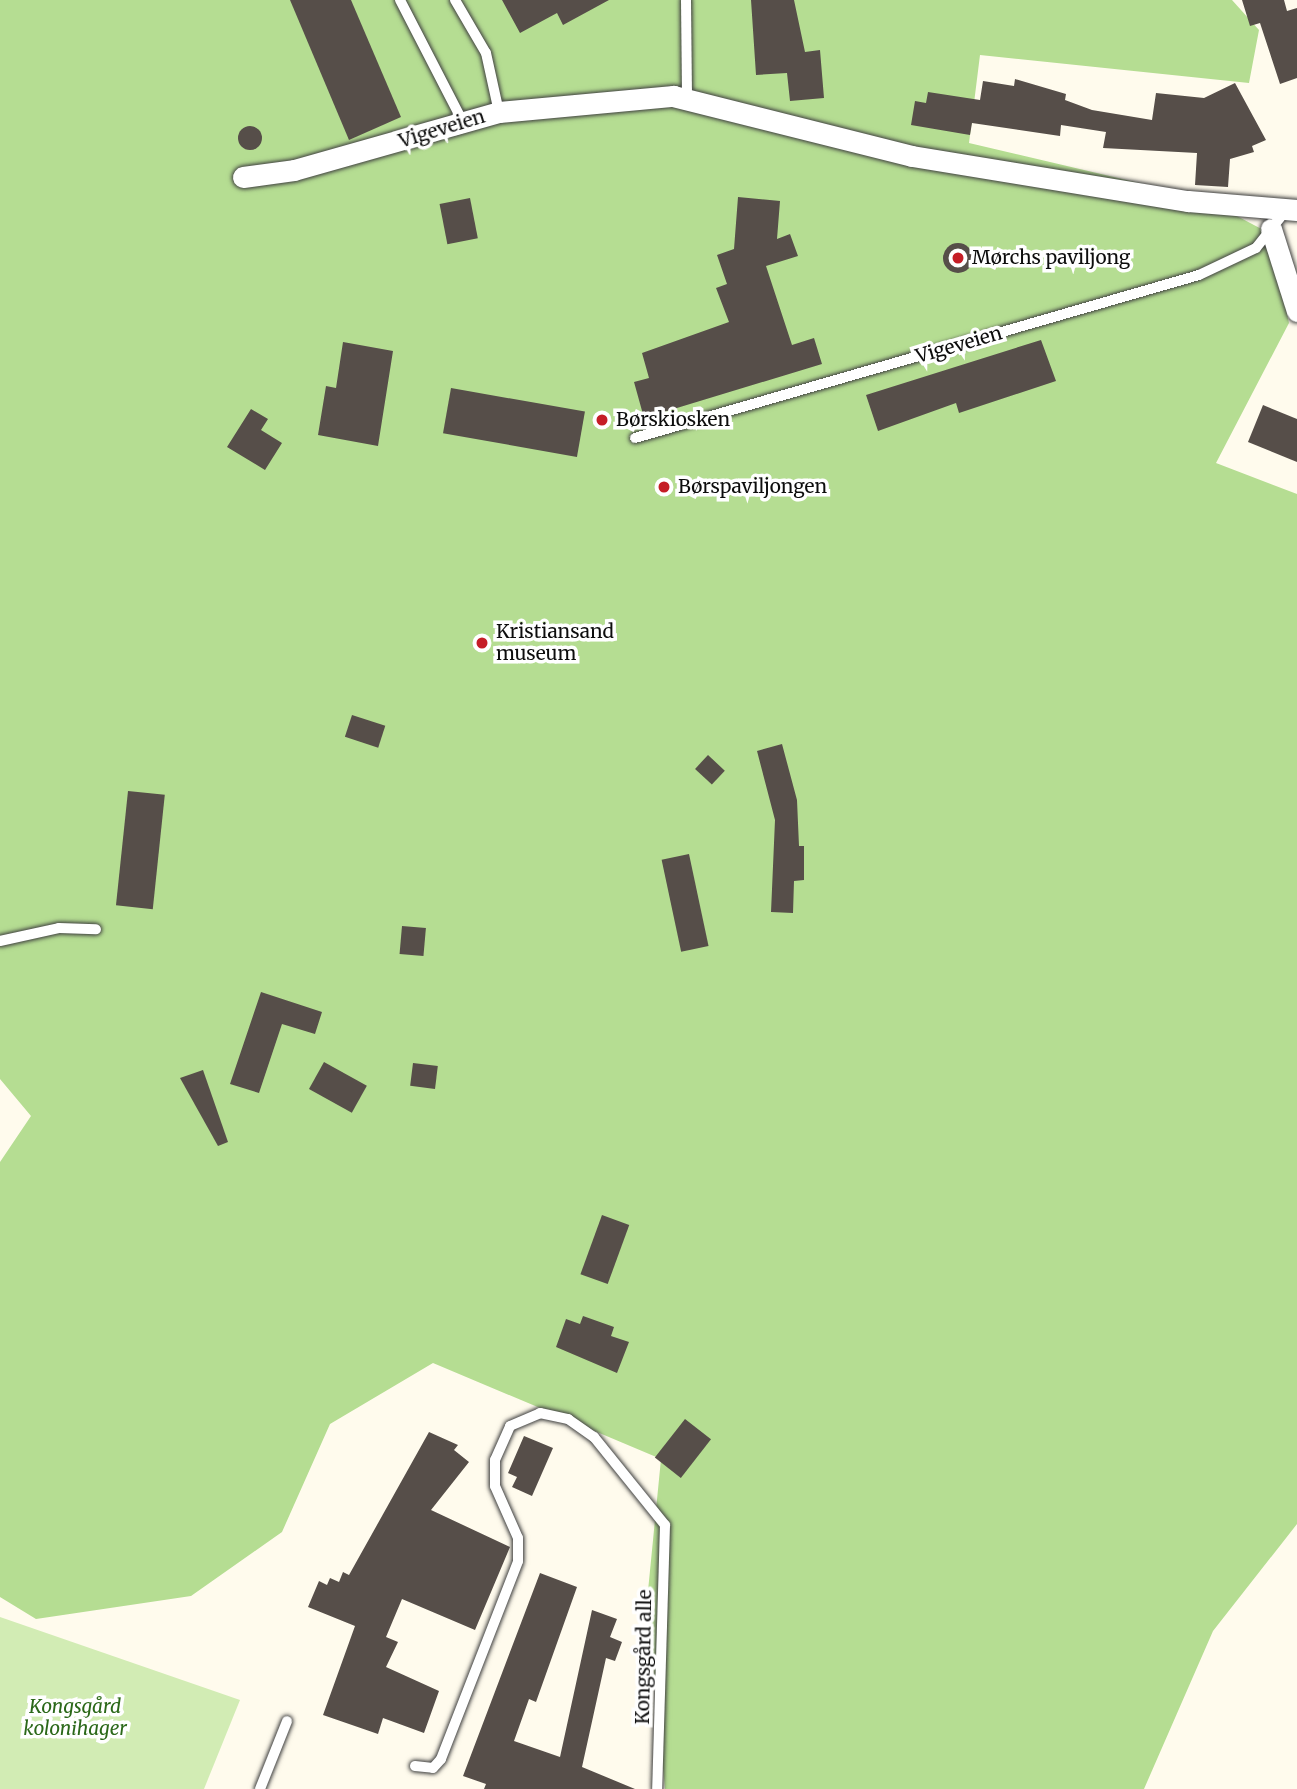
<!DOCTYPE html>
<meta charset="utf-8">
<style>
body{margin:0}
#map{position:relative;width:1297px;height:1789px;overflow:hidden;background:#fffbed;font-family:Merriweather,serif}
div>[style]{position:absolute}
.green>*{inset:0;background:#d2ecb4}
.forest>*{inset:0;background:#b5dd92}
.building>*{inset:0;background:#564e49;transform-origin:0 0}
.round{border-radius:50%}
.roads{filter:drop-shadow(0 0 2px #404040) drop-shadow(0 0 2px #404040)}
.lane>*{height:10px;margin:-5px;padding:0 5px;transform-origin:5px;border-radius:5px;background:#fff}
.street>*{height:21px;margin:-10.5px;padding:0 10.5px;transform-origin:10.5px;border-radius:10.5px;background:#fff}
.dots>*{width:19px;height:19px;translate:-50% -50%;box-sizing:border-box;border:4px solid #fff;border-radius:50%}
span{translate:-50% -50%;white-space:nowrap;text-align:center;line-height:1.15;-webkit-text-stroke:7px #fff;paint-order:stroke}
.street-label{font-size:19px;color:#0d0d0d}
.poi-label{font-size:19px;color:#0d0d0d}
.left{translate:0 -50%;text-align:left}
.park-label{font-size:19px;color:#2b6819;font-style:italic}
</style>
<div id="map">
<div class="green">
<div style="clip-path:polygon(0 1617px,240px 1700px,204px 1789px,0 1789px)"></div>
</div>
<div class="forest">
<div style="clip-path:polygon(0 0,1232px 0,1259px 30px,1249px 83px,980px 55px,969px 143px,1203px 198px,1269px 233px,1289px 323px,1216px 463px,1297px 494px,1297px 1524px,1213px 1631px,1144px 1789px,665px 1789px,647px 1601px,661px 1459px,433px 1363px,330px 1424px,282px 1532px,191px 1596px,36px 1619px,0 1597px,0 1162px,31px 1116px,0 1079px)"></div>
</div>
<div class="building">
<div style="clip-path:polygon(290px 0,351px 0,401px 117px,349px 140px)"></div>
<div style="clip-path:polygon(502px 0,609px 0,563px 25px,557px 13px,520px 33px)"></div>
<div style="clip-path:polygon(751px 0,794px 0,805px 52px,820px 50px,824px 98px,790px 101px,787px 73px,756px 75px)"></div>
<div style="clip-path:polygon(1242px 0,1284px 0,1287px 11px,1297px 8px,1297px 78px,1280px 84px,1260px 23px,1250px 26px)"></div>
<div style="clip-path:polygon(1015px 79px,1066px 94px,1065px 100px,1092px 110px,1152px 120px,1156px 93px,1204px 98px,1235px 83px,1266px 140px,1252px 146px,1254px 152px,1230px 159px,1228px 187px,1195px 185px,1197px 153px,1103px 148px,1106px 132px,1061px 125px,1060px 136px,972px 123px,970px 135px,911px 125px,915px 101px,926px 103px,928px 92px,980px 100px,983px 81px,1014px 86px)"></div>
<div class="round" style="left:238px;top:126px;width:24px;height:24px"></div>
<div style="clip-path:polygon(738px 197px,780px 201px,777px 239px,790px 234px,798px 256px,766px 266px,792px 345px,814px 338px,822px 364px,644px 418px,634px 382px,649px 378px,642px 353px,729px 322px,716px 288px,727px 284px,717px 255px,734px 249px)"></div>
<div style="left:470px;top:198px;width:41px;height:31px;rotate:79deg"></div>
<div class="round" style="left:943px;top:243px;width:30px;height:30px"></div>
<div style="clip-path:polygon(1041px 340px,1056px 381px,959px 413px,956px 403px,878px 431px,866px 395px)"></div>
<div style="clip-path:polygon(343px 342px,393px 351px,378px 446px,318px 435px,326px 386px,336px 388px)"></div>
<div style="left:451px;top:388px;width:136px;height:46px;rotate:10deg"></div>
<div style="clip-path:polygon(1263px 405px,1297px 419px,1297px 462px,1248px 442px)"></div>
<div style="clip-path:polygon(251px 409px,268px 419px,261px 430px,282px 443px,265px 470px,227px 447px)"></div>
<div style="left:352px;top:715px;width:35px;height:23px;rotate:18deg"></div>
<div style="clip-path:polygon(782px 744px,797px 800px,799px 846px,804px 846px,804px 880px,794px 881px,793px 913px,771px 912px,775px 820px,757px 751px)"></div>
<div style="left:708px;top:755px;width:23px;height:19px;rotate:43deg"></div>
<div style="left:128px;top:791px;width:37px;height:115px;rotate:6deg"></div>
<div style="left:689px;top:854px;width:94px;height:28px;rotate:78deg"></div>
<div style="left:402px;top:926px;width:24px;height:28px;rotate:5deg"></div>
<div style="clip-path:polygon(261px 992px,322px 1012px,315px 1034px,282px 1024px,259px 1093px,230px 1084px)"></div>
<div style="left:324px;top:1062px;width:49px;height:31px;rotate:29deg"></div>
<div style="left:413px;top:1063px;width:25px;height:23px;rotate:7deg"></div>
<div style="clip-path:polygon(203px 1070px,228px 1142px,218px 1146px,180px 1078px)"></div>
<div style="left:602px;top:1215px;width:29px;height:63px;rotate:20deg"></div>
<div style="clip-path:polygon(583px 1316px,614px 1327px,611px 1336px,629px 1342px,617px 1373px,556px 1347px,566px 1319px,580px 1324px)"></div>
<div style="left:685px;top:1419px;width:33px;height:49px;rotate:38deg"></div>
<div style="clip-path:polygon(429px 1432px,458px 1445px,454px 1450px,469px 1462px,431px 1510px,510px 1547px,475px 1630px,402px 1599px,386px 1637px,398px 1642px,386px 1667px,439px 1691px,424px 1733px,383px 1718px,378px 1734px,323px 1715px,355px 1626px,308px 1607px,319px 1581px,327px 1585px,330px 1578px,339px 1582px,343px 1572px,349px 1575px)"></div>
<div style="clip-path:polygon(524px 1436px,553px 1448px,532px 1496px,512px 1487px,517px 1477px,508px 1473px)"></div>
<div style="clip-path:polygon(540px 1573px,577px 1587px,536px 1702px,529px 1699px,514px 1741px,560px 1757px,592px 1610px,617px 1619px,610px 1637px,622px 1642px,615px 1661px,606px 1658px,582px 1767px,635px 1789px,484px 1789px,486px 1784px,463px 1776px)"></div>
</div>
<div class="roads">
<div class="lane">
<div style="left:400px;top:0;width:135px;rotate:62.7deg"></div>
<div style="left:455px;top:0;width:61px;rotate:59.7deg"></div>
<div style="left:486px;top:53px;width:60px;rotate:77.6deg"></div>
<div style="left:686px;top:0;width:98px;rotate:89.4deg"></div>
<div style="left:635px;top:438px;width:587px;rotate:-16.12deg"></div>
<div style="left:1199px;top:275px;width:63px;rotate:-25.3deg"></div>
<div style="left:1256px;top:248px;width:50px;rotate:-51.5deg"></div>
<div style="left:0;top:941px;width:60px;rotate:-12.4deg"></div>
<div style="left:59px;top:928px;width:37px;rotate:2deg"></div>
<div style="left:415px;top:1766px;width:18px;rotate:6deg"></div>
<div style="left:433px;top:1768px;width:12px;rotate:-48deg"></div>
<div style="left:441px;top:1759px;width:212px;rotate:-68.7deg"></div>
<div style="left:518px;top:1561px;width:23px;rotate:-90deg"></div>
<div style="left:518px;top:1538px;width:57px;rotate:-113.9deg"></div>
<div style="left:495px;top:1486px;width:26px;rotate:-90deg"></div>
<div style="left:495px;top:1460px;width:37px;rotate:-66deg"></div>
<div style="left:510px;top:1426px;width:33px;rotate:-23deg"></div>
<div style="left:540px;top:1413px;width:29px;rotate:12deg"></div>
<div style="left:568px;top:1419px;width:32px;rotate:35deg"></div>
<div style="left:594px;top:1437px;width:113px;rotate:51.1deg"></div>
<div style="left:665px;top:1525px;width:264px;rotate:91.7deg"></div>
<div style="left:260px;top:1789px;width:73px;rotate:-68.3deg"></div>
</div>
<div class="street">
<div style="left:243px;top:177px;width:51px;rotate:-7.8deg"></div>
<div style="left:294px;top:170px;width:213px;rotate:-15.8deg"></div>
<div style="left:499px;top:112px;width:175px;rotate:-5.3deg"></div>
<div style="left:673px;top:96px;width:246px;rotate:14.1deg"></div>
<div style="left:912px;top:156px;width:280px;rotate:9.3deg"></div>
<div style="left:1188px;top:201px;width:109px;rotate:4.7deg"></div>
<div style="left:1271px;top:229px;width:86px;rotate:72.4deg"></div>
</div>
</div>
<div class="dots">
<div style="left:958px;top:258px;background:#c51d26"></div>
<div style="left:602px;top:420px;background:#c51d26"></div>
<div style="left:664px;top:487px;background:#c51d26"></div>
<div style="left:482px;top:643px;background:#c51d26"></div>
</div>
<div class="street-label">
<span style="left:442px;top:129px;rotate:-17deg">Vigeveien</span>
<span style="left:959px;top:345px;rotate:-16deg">Vigeveien</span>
<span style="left:644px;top:1657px;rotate:-89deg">Kongsgård alle</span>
</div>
<div class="poi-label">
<span class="left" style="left:972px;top:258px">Mørchs paviljong</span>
<span class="left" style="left:616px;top:420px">Børskiosken</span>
<span class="left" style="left:678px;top:487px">Børspaviljongen</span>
<span class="left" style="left:496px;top:643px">Kristiansand<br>museum</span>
</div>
<div class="park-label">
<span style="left:75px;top:1718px">Kongsgård<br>kolonihager</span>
</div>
</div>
